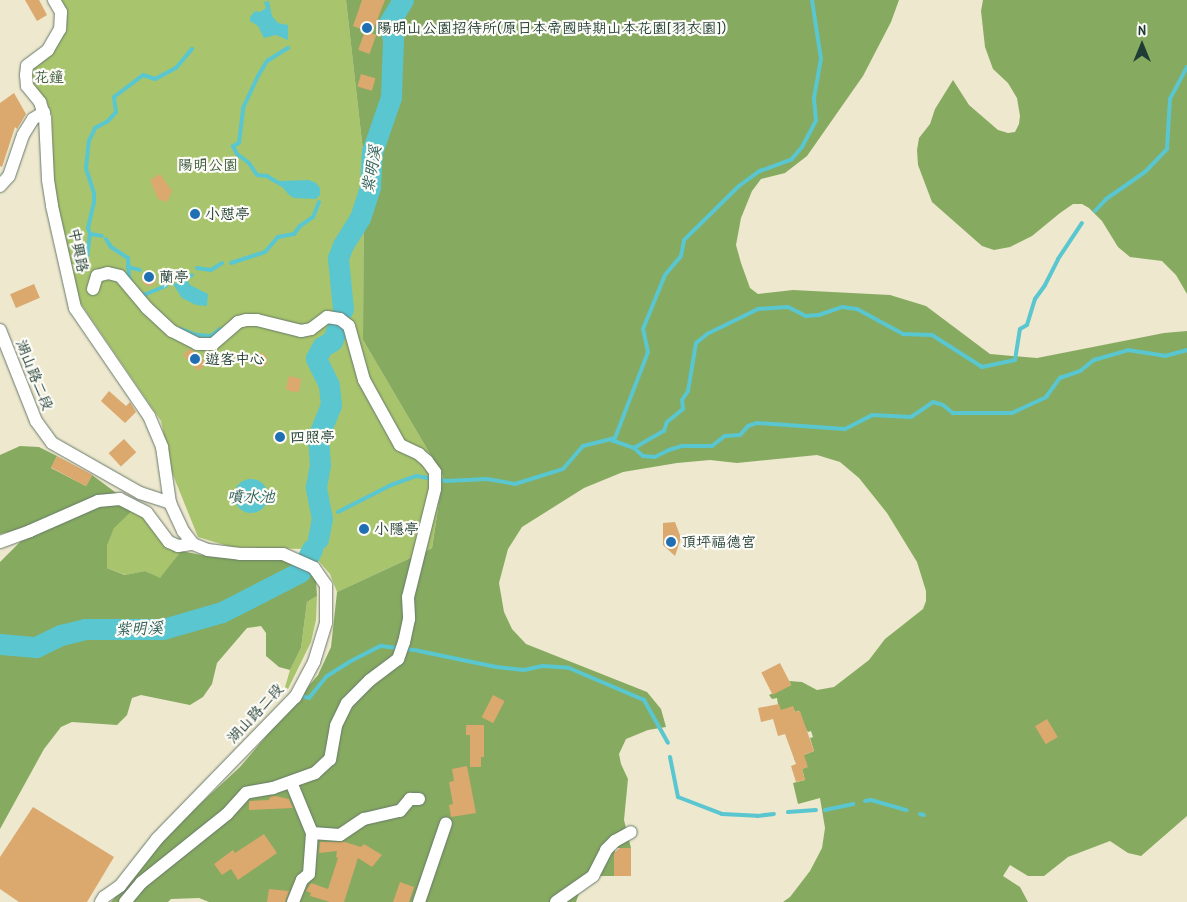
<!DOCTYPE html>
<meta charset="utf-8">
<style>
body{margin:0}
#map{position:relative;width:1187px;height:902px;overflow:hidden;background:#ede8ce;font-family:"Patrick Hand","LXGW WenKai TC",sans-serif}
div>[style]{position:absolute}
.green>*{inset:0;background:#a8c56d}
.forest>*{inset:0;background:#86aa60}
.water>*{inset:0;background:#59c6d0}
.round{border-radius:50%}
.stream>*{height:4px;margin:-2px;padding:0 2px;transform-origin:2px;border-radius:2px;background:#59c6d0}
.river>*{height:21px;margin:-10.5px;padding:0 10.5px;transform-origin:10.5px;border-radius:10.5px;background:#59c6d0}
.building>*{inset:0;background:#dba86e;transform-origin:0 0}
.roads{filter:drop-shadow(0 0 1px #67796a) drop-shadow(0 0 1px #67796a)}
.minor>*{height:12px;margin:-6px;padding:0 6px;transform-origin:6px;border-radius:6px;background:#fff}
.dots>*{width:14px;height:14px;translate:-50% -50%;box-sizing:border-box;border:2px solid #fdfcf7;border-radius:50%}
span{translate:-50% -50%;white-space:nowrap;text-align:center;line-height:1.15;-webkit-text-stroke:4.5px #fdfcf7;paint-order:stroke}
.poi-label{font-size:15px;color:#1f3d34}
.left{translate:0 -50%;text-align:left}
.park-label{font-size:15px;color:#415f42}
.street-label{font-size:15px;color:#1f3d34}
.water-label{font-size:16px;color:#2e5f5b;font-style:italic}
.north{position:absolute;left:1117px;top:20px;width:50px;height:50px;-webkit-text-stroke:4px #fdfcf7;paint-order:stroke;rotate:0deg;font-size:14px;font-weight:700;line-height:20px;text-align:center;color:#1f3d34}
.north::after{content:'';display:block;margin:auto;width:18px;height:22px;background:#1f3d34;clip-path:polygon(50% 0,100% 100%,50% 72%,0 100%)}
</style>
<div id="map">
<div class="green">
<div style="clip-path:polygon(58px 0,346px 0,364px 160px,363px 340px,443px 476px,432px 548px,337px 592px,330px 574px,316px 558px,303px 549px,231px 547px,198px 537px,171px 470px,161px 421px,79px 301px,53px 187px,52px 116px,47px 103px,33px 87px,30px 75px,35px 63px,56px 46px)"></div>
<div style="clip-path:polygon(133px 510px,145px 516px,181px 551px,160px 579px,145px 571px,126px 575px,107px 568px,107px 546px,114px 527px)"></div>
<div style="clip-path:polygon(317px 596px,316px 620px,311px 642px,288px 689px,285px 687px,290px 670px,301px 648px,307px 602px)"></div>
</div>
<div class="forest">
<div style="clip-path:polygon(346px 0,899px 0,891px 22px,863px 76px,807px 156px,785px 173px,761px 179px,752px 191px,741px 218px,736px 245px,741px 263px,750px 288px,758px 294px,793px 290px,890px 295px,926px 306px,990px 354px,1037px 358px,1164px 333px,1187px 331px,1187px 816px,1141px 856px,1128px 853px,1110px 841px,1068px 857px,1044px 876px,1028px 876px,1010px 865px,1003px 876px,1020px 887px,1028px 902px,783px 902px,790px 897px,810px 871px,822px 848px,825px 828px,820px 798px,798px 804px,793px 783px,805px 780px,802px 769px,807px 767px,806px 762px,797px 764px,794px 759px,814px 751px,810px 738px,813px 737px,811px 731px,808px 732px,805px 728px,799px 711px,795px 712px,793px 707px,779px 711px,777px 698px,772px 699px,769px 695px,791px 685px,789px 681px,802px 682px,817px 690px,834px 687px,869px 660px,885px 639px,923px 609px,926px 601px,926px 591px,917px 562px,887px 513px,859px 478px,840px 462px,817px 455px,737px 463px,710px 460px,677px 463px,623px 472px,584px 488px,522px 527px,508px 549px,499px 583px,504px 612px,512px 629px,526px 644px,647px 692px,661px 709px,666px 727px,648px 730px,626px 739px,619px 754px,621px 764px,628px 779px,624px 820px,631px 848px,615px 848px,614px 876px,585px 876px,576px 902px,209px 902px,199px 898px,171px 899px,168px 902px,111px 902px,173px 829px,240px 767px,318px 675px,331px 647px,337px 592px,432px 548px,443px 476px,363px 340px,364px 160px)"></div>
<div style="clip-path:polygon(983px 0,1187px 0,1187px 294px,1176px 275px,1162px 261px,1130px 257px,1118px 247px,1102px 221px,1089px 208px,1082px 204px,1073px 204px,1060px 213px,1032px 236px,1010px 247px,994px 250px,982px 246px,932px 202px,918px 165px,917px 150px,919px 138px,930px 124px,935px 109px,953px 80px,969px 105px,998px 130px,1008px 133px,1015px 132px,1019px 124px,1020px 116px,1017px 98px,1008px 83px,993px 69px,985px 47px,981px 11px)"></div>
<div style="clip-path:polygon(20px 446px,39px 447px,57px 456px,51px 468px,86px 486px,92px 475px,115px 492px,133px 510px,114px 528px,107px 546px,107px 568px,125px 575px,145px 571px,160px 578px,181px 551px,212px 557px,285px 560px,309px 571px,316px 580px,317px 596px,307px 602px,301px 648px,290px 670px,279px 667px,266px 656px,266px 633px,261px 626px,247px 628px,217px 663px,212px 684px,203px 697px,190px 705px,141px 695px,132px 698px,127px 715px,117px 725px,72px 722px,61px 727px,44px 749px,0 829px,0 562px,21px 541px,17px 530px,0 534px,0 455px)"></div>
</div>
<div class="water">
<div style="clip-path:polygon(269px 1px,272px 16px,278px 23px,288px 25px,288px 40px,276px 35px,264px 38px,258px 26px,250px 21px,250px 17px,255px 11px,260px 12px,266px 8px,264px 2px)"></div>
<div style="clip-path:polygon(309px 180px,316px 183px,320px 188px,320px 195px,316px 199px,294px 198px,289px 195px,280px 184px,280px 181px)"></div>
<div style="clip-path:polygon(187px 279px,190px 285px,208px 294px,207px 306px,196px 305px,182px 298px,173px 284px)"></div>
<div class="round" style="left:234px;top:479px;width:34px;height:34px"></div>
</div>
<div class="stream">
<div style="left:284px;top:186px;width:20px;rotate:-150deg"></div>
<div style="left:267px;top:176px;width:10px;rotate:-174deg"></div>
<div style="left:257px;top:175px;width:14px;rotate:-124deg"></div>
<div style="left:249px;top:163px;width:15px;rotate:-143deg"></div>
<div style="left:237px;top:154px;width:9px;rotate:-117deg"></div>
<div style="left:233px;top:146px;width:7px;rotate:-27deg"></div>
<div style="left:239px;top:143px;width:35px;rotate:-83deg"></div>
<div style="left:243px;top:108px;width:35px;rotate:-65deg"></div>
<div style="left:258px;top:76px;width:17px;rotate:-59deg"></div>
<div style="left:267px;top:61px;width:25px;rotate:-32deg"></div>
<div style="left:1095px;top:211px;width:16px;rotate:-47deg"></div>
<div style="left:1106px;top:199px;width:47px;rotate:-34.7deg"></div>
<div style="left:1145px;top:172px;width:32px;rotate:-46deg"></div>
<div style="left:1167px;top:149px;width:50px;rotate:-86.6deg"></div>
<div style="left:1170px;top:99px;width:36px;rotate:-62deg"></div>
<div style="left:90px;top:234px;width:12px;rotate:9deg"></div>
<div style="left:106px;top:239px;width:9px;rotate:58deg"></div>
<div style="left:111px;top:247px;width:20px;rotate:33deg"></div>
<div style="left:128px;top:258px;width:20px;rotate:87deg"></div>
<div style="left:129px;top:278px;width:4px;rotate:56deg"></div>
<div style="left:231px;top:263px;width:36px;rotate:-18deg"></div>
<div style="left:265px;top:252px;width:20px;rotate:-49deg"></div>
<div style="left:278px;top:237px;width:16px;rotate:-11deg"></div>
<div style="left:294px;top:234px;width:10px;rotate:-53deg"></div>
<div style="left:300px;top:226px;width:16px;rotate:-35deg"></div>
<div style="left:313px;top:217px;width:16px;rotate:-68deg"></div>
<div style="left:128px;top:267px;width:12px;rotate:14deg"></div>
<div style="left:77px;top:268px;width:9px;rotate:-32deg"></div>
<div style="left:85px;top:263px;width:5px;rotate:-68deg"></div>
<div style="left:87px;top:258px;width:24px;rotate:-83deg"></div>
<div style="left:90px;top:234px;width:6px;rotate:-108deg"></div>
<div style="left:88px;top:228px;width:26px;rotate:-77deg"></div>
<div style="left:94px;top:203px;width:10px;rotate:-90deg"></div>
<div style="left:94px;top:193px;width:26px;rotate:-108deg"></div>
<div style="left:86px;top:168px;width:27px;rotate:-84deg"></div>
<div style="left:89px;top:141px;width:14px;rotate:-65deg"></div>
<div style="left:95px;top:128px;width:15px;rotate:-28deg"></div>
<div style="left:108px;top:121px;width:12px;rotate:-48deg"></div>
<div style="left:116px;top:112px;width:15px;rotate:-98deg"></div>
<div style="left:114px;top:97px;width:36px;rotate:-37deg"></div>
<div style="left:143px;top:75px;width:13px;rotate:18deg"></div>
<div style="left:155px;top:79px;width:24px;rotate:-28deg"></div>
<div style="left:176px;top:68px;width:25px;rotate:-50deg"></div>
<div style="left:197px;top:268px;width:14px;rotate:8deg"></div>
<div style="left:211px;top:270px;width:13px;rotate:-32deg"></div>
<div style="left:183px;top:280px;width:10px;rotate:-29deg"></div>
<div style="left:142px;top:294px;width:3px;rotate:45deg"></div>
<div style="left:144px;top:296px;width:3px;rotate:-45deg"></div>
<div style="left:146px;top:294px;width:22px;rotate:-22deg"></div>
<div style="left:181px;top:329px;width:17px;rotate:21deg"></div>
<div style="left:197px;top:335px;width:14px;rotate:4deg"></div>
<div style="left:211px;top:336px;width:11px;rotate:-38deg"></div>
<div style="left:611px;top:440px;width:24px;rotate:19deg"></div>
<div style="left:634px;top:448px;width:12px;rotate:42deg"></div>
<div style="left:643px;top:456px;width:12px;rotate:5deg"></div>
<div style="left:655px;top:457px;width:16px;rotate:-27deg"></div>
<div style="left:669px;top:450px;width:14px;rotate:-17deg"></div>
<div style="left:682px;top:446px;width:30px"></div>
<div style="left:712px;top:446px;width:16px;rotate:-38deg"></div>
<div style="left:725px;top:436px;width:15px;rotate:-4deg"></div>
<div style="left:740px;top:435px;width:12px;rotate:-48deg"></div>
<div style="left:748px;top:426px;width:9px;rotate:-18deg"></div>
<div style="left:757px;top:423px;width:88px;rotate:3.9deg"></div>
<div style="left:845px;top:429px;width:30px;rotate:-27deg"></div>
<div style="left:872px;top:415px;width:39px;rotate:3deg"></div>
<div style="left:911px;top:417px;width:27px;rotate:-34deg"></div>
<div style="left:933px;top:402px;width:10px;rotate:17deg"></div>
<div style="left:943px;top:405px;width:13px;rotate:39deg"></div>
<div style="left:953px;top:413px;width:59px"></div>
<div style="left:1012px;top:413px;width:38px;rotate:-25deg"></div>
<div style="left:1046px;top:397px;width:24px;rotate:-54deg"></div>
<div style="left:1060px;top:378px;width:21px;rotate:-19deg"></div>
<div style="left:1080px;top:371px;width:18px;rotate:-38deg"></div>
<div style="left:1094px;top:360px;width:35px;rotate:-16deg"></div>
<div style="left:1128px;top:350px;width:37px;rotate:9deg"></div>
<div style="left:1165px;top:356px;width:23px;rotate:-15deg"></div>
<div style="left:634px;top:448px;width:34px;rotate:-30deg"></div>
<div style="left:664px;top:431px;width:9px;rotate:-72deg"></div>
<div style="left:667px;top:422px;width:21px;rotate:-39deg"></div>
<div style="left:683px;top:409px;width:9px;rotate:-96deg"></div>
<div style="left:682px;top:400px;width:11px;rotate:-56deg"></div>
<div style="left:688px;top:391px;width:49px;rotate:-80.5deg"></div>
<div style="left:696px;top:343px;width:14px;rotate:-39deg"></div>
<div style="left:707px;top:334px;width:57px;rotate:-26.1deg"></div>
<div style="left:758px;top:309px;width:30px;rotate:-4deg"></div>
<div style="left:788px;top:307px;width:20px;rotate:27deg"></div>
<div style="left:806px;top:316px;width:13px;rotate:-4deg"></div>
<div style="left:819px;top:315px;width:24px;rotate:-19deg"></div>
<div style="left:842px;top:307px;width:15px;rotate:8deg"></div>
<div style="left:857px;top:309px;width:52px;rotate:28.5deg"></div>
<div style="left:903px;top:334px;width:29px;rotate:2deg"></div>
<div style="left:932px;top:335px;width:59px;rotate:32.6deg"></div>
<div style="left:982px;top:367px;width:34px;rotate:-12deg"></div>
<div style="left:1015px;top:360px;width:31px;rotate:-81deg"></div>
<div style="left:1020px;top:329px;width:8px;rotate:-30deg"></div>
<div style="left:1027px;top:325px;width:27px;rotate:-73deg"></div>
<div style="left:1035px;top:299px;width:17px;rotate:-54deg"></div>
<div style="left:1045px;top:285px;width:29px;rotate:-63deg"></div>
<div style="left:1058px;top:259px;width:43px;rotate:-56.3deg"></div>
<div style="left:338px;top:512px;width:59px;rotate:-27deg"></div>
<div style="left:391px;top:485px;width:27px;rotate:-20deg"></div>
<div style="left:416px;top:476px;width:30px;rotate:9deg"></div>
<div style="left:446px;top:481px;width:41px;rotate:-2.8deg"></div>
<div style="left:487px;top:479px;width:28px;rotate:10deg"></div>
<div style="left:515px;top:484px;width:50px;rotate:-17.4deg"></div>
<div style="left:563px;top:469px;width:30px;rotate:-49deg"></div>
<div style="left:583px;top:446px;width:33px;rotate:-14deg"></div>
<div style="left:615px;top:438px;width:92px;rotate:-69deg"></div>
<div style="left:648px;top:352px;width:24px;rotate:-102deg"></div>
<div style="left:643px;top:329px;width:58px;rotate:-67.8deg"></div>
<div style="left:665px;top:275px;width:25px;rotate:-50deg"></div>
<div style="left:681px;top:256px;width:16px;rotate:-79deg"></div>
<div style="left:684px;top:240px;width:77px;rotate:-44.5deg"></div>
<div style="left:739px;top:186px;width:26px;rotate:-36deg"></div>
<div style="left:760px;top:171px;width:33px;rotate:-20deg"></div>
<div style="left:791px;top:160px;width:17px;rotate:-50deg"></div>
<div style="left:802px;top:147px;width:30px;rotate:-62deg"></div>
<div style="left:816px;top:121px;width:23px;rotate:-95deg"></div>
<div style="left:814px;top:98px;width:40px;rotate:-80deg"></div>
<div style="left:821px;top:59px;width:60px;rotate:-98.7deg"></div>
<div style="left:322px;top:519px;width:4px;rotate:-34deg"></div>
<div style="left:302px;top:696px;width:7px;rotate:16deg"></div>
<div style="left:309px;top:698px;width:28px;rotate:-51deg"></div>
<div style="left:327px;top:676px;width:26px;rotate:-32deg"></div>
<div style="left:349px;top:662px;width:36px;rotate:-27deg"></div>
<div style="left:381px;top:646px;width:38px;rotate:7deg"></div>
<div style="left:419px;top:651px;width:79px;rotate:11.7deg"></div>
<div style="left:496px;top:667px;width:28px;rotate:6deg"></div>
<div style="left:524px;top:670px;width:19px;rotate:-12deg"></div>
<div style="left:543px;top:666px;width:26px;rotate:4deg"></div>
<div style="left:569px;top:668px;width:82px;rotate:23.1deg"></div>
<div style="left:644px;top:700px;width:49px;rotate:60.8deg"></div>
<div style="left:670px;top:757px;width:41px;rotate:78.7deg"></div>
<div style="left:678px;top:797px;width:47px;rotate:21.1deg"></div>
<div style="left:722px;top:814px;width:35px;rotate:3deg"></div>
<div style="left:757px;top:816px;width:17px;rotate:-7deg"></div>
<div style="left:865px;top:801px;width:6px;rotate:-9deg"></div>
<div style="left:871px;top:800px;width:37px;rotate:16deg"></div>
<div style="left:825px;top:810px;width:29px;rotate:-12deg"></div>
<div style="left:788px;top:812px;width:28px;rotate:-4deg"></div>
<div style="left:920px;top:814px;width:4px;rotate:14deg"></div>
</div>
<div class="river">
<div style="left:343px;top:309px;width:51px;rotate:-95.6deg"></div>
<div style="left:338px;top:258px;width:14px;rotate:-69deg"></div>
<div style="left:343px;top:245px;width:32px;rotate:-58deg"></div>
<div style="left:360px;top:218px;width:33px;rotate:-72deg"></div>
<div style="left:370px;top:187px;width:35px;rotate:-87deg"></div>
<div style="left:372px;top:152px;width:58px;rotate:-70.9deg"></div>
<div style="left:391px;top:97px;width:58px;rotate:-88deg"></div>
<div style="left:393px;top:39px;width:16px;rotate:-104deg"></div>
<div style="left:389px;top:23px;width:27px;rotate:-59deg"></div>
<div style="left:318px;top:539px;width:20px;rotate:-79deg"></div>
<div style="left:322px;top:519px;width:33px;rotate:-101deg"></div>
<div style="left:316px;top:487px;width:22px;rotate:-80deg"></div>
<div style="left:320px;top:465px;width:28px;rotate:-94deg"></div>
<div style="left:318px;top:437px;width:35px;rotate:-68deg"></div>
<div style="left:331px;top:405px;width:20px;rotate:-96deg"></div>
<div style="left:329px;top:385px;width:30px;rotate:-116deg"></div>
<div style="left:316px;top:358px;width:13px;rotate:-61deg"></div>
<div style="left:322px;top:347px;width:12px;rotate:-31deg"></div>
<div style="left:332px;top:341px;width:13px;rotate:-67deg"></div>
<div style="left:308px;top:557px;width:9px;rotate:-63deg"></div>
<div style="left:0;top:644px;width:36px;rotate:5deg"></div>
<div style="left:36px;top:647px;width:28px;rotate:-26deg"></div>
<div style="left:61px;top:635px;width:25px;rotate:-14deg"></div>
<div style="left:85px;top:629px;width:78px"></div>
<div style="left:163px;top:629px;width:61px;rotate:-16.1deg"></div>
<div style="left:222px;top:612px;width:88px;rotate:-27.1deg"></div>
</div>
<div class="building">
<div style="clip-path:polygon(25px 0,39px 0,47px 15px,37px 21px)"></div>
<div style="clip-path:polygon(362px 0,385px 0,372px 33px,353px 26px)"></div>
<div style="left:365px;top:31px;width:12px;height:20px;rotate:20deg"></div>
<div style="left:361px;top:74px;width:15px;height:13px;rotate:16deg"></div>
<div style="clip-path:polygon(14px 93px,26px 114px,17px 129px,15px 127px,2px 167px,0 166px,0 103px)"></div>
<div style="clip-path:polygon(160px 174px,172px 191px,167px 202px,158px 199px,150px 180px)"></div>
<div class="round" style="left:142px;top:272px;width:14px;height:14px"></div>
<div style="left:34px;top:284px;width:15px;height:26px;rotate:67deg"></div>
<div style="clip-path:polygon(189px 349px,195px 352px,206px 364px,198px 371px,183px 355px)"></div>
<div class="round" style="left:253px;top:353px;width:14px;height:14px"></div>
<div style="left:289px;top:376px;width:13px;height:14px;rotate:13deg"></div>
<div style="clip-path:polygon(109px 391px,126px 406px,130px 402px,136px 412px,125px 423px,101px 401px)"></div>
<div class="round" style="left:273px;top:430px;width:14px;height:14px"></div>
<div style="left:124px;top:439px;width:18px;height:21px;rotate:47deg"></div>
<div style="left:57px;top:456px;width:40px;height:13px;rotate:28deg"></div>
<div style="clip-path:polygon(675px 522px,681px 538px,675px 556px,663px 545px,663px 523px)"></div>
<div style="left:780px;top:663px;width:25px;height:21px;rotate:63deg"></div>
<div style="left:493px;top:695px;width:13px;height:25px;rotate:27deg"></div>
<div style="clip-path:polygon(779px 704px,781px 710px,793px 706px,795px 712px,800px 711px,814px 751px,804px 755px,808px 767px,802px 769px,805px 780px,796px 782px,791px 766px,796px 764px,785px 734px,778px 736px,773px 719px,761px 722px,758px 708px)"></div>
<div style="left:1047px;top:719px;width:21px;height:14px;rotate:59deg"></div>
<div style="clip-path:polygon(466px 725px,484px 725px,484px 757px,481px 757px,481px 767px,470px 767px,470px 735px,466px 735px)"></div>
<div style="clip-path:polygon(467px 766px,476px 813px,451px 817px,449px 805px,453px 804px,449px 782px,454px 781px,452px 769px)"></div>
<div style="clip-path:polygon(275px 796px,289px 799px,293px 808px,249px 810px,249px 801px,269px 800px,270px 797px)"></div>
<div style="clip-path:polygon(33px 807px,114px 857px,87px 902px,19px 902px,0 889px,0 857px)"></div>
<div style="clip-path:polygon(264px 834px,277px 853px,238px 880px,231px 869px,222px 875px,214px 864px,233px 850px,235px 853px)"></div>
<div style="clip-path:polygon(320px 842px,345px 842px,361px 847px,364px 844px,382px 855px,372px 867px,358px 858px,344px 902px,330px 902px,310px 896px,311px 893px,306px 891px,311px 883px,328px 889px,338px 858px,336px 857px,337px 851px,319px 853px)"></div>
<div style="clip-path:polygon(620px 848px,631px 848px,631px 876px,614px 876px,614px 853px)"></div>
<div style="clip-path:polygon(400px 882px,414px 887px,409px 902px,393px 902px)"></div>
<div style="clip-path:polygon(269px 889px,289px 891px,285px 902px,267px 902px)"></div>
</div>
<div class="roads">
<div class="minor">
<div style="left:54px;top:0;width:14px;rotate:60deg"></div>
<div style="left:61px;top:12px;width:17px;rotate:93deg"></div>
<div style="left:60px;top:29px;width:24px;rotate:120deg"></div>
<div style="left:48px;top:50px;width:26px;rotate:143deg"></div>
<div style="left:27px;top:66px;width:9px;rotate:96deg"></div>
<div style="left:26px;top:75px;width:11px;rotate:85deg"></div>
<div style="left:27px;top:86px;width:21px;rotate:51deg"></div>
<div style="left:40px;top:102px;width:17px;rotate:73deg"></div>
<div style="left:45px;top:118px;width:62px;rotate:87.2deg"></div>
<div style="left:48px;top:180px;width:26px;rotate:81deg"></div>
<div style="left:52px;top:206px;width:105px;rotate:77.3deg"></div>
<div style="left:75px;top:308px;width:131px;rotate:55.6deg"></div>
<div style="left:149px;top:416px;width:34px;rotate:67deg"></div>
<div style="left:162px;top:447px;width:57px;rotate:81.9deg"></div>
<div style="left:170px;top:503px;width:31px;rotate:65deg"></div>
<div style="left:183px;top:531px;width:16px;rotate:52deg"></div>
<div style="left:193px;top:544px;width:16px;rotate:22deg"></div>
<div style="left:208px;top:550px;width:32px;rotate:7deg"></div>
<div style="left:240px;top:554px;width:43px"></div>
<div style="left:283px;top:554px;width:34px;rotate:24deg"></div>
<div style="left:314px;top:568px;width:21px;rotate:55deg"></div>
<div style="left:326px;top:585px;width:38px;rotate:90deg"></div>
<div style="left:326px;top:623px;width:41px;rotate:107.1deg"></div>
<div style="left:314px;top:662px;width:40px;rotate:118deg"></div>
<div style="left:295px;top:697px;width:198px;rotate:134.2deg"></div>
<div style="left:157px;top:839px;width:60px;rotate:128.2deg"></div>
<div style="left:120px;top:886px;width:19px;rotate:145deg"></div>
<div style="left:104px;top:897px;width:6px;rotate:121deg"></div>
<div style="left:0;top:186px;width:13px;rotate:-48deg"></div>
<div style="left:9px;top:176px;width:43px;rotate:-71.1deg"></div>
<div style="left:23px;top:135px;width:19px;rotate:-58deg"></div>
<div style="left:33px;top:119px;width:13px;rotate:-32deg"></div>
<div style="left:93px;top:289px;width:14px;rotate:-73deg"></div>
<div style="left:97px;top:276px;width:11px;rotate:-15deg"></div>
<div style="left:108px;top:273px;width:12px;rotate:14deg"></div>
<div style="left:120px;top:276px;width:42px;rotate:49.8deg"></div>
<div style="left:147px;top:308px;width:34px;rotate:43deg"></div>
<div style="left:172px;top:331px;width:28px;rotate:27deg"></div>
<div style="left:197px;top:344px;width:16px"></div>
<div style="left:213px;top:344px;width:33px;rotate:-41deg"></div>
<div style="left:238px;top:322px;width:8px;rotate:-14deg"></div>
<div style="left:246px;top:320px;width:11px"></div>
<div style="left:257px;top:320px;width:45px;rotate:14deg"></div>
<div style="left:301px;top:331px;width:10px;rotate:-11deg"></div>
<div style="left:311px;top:329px;width:20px;rotate:-37deg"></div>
<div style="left:327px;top:317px;width:13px;rotate:9deg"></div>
<div style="left:340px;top:319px;width:11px;rotate:38deg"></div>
<div style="left:349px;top:326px;width:56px;rotate:74.5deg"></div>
<div style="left:364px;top:380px;width:74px;rotate:61deg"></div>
<div style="left:400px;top:445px;width:21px;rotate:25deg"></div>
<div style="left:419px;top:454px;width:11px;rotate:41deg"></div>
<div style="left:427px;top:461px;width:14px;rotate:54deg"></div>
<div style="left:435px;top:472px;width:17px;rotate:90deg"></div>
<div style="left:435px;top:489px;width:111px;rotate:104deg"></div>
<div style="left:408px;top:597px;width:22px;rotate:87deg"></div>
<div style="left:409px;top:619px;width:24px;rotate:102deg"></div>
<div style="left:404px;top:642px;width:18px;rotate:109deg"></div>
<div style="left:398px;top:659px;width:36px;rotate:143deg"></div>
<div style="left:369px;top:681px;width:31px;rotate:135deg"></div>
<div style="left:347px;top:703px;width:25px;rotate:116deg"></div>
<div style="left:336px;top:726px;width:34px;rotate:100deg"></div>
<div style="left:330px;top:759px;width:21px;rotate:137deg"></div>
<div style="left:315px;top:773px;width:45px;rotate:160.3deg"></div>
<div style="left:273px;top:788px;width:27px;rotate:170deg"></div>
<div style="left:246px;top:793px;width:28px;rotate:132deg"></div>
<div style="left:227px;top:814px;width:110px;rotate:141.3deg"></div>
<div style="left:141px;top:883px;width:25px;rotate:130deg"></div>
<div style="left:0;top:330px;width:98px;rotate:68.4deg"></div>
<div style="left:36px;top:421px;width:27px;rotate:54deg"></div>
<div style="left:52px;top:443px;width:101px;rotate:29.6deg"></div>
<div style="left:140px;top:493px;width:32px;rotate:18deg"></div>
<div style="left:0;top:542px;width:32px;rotate:-20deg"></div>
<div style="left:30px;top:531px;width:74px;rotate:-23.8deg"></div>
<div style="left:98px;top:501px;width:22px;rotate:-5deg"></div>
<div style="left:120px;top:499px;width:30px;rotate:27deg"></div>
<div style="left:147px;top:513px;width:36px;rotate:53deg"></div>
<div style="left:169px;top:542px;width:10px;rotate:24deg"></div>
<div style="left:178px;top:546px;width:15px;rotate:-8deg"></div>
<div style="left:291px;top:782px;width:55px;rotate:67.6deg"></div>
<div style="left:312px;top:833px;width:28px;rotate:4deg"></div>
<div style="left:340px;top:835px;width:29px;rotate:-34deg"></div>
<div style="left:364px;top:819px;width:37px;rotate:-13deg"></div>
<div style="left:400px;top:811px;width:16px;rotate:-50deg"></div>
<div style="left:410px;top:799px;width:9px"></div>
<div style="left:293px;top:902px;width:24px;rotate:-68deg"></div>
<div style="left:302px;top:880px;width:9px;rotate:-41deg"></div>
<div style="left:309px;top:874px;width:41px;rotate:-85.8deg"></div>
<div style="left:419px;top:902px;width:83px;rotate:-71.1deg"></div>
<div style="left:556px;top:902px;width:45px;rotate:-35.1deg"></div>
<div style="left:593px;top:876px;width:29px;rotate:-63deg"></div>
<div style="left:606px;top:850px;width:13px;rotate:-45deg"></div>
<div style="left:615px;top:841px;width:18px;rotate:-29deg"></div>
</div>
</div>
<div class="dots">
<div style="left:367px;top:28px;background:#1f6fb2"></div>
<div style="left:195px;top:214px;background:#1f6fb2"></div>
<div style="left:149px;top:277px;background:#1f6fb2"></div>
<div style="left:195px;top:359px;background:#1f6fb2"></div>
<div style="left:280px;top:437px;background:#1f6fb2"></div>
<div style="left:364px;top:529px;background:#1f6fb2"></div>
<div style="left:671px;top:542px;background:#1f6fb2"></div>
</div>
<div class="poi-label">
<span class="left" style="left:377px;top:28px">陽明山公園招待所(原日本帝國時期山本花園[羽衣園])</span>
<span class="left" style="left:205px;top:214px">小憇亭</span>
<span class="left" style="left:159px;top:277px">蘭亭</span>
<span class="left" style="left:205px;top:359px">遊客中心</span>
<span class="left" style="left:290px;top:437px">四照亭</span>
<span class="left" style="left:374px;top:529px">小隱亭</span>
<span class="left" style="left:681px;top:542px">頂坪福德宮</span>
</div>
<div class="park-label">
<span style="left:49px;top:77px">花鐘</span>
<span style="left:208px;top:165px">陽明公園</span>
</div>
<div class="street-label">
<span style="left:79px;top:250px;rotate:78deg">中興路</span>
<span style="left:35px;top:375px;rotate:68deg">湖山路二段</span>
<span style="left:255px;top:713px;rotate:-47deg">湖山路二段</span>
</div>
<div class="water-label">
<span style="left:371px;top:169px;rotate:-80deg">紫明溪</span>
<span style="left:251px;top:496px">噴水池</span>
<span style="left:139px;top:628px;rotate:-2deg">紫明溪</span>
</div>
<div class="north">N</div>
</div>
